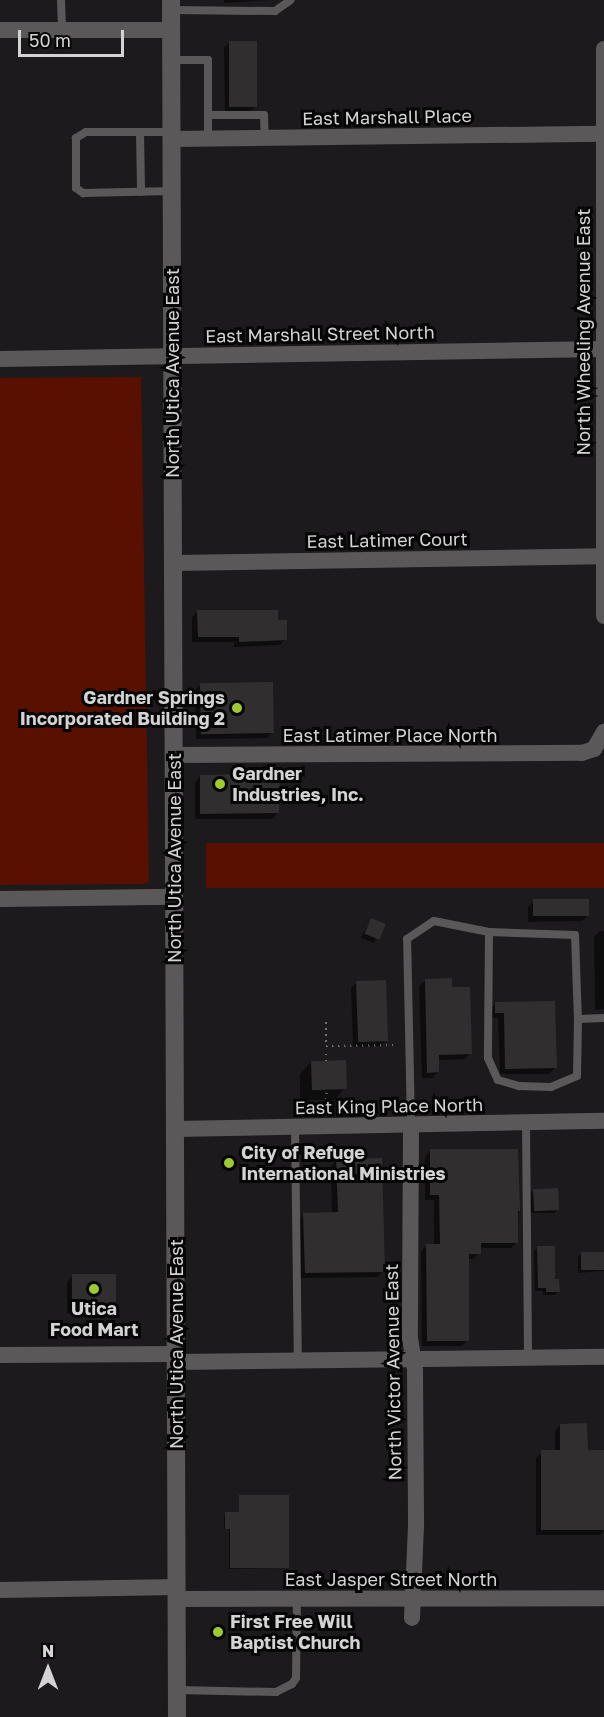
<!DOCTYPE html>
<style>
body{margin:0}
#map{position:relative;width:604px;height:1717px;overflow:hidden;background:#1c1a1c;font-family:"Golos Text",sans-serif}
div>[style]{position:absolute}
.green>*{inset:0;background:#591000;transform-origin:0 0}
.shadow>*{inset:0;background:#0007}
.building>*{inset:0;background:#312e2f;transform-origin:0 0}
.path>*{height:2px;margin-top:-1px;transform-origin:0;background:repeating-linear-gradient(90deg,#727172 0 1.5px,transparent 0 6px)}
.lane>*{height:8px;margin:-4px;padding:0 4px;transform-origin:4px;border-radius:4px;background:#5a5859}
.street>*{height:16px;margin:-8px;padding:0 8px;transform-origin:8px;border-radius:8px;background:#5a5859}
.secondary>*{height:18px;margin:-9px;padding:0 9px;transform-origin:9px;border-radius:9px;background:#5a5859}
.dots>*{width:16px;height:16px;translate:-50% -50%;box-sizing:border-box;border:3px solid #060606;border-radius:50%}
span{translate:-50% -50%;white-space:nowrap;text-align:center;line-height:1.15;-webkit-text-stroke:6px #060606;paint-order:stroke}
.street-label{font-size:18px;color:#d4d3d4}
.poi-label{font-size:18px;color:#d4d3d4;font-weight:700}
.right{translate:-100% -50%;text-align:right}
.left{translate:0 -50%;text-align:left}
.north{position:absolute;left:18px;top:1639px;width:60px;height:60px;-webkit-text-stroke:4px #060606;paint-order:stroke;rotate:0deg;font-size:16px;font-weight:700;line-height:24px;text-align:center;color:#d4d3d4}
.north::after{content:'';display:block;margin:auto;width:21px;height:27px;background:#d4d3d4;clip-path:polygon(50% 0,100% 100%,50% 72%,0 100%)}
.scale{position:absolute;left:18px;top:30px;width:106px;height:27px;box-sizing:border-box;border:3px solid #d4d3d4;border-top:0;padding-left:8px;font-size:18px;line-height:21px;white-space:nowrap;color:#d4d3d4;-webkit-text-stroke:4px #060606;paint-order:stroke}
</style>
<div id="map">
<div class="green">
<div style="clip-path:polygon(141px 377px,149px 882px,143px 884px,0 885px,0 378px)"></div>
<div style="left:604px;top:843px;width:45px;height:398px;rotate:90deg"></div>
</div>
<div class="shadow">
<div style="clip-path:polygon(224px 0,271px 0,224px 3px)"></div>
<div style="clip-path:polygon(230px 42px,256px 106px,250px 112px,225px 113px,224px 48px)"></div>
<div style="clip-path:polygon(198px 611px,277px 622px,285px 639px,280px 645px,234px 647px,234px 642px,192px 642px,192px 617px)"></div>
<div style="clip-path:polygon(201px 684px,272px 732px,267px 738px,196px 739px,195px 690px)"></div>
<div style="clip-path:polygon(256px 771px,278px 813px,272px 819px,195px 819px,195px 782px,200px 776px,251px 776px)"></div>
<div style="clip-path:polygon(533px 902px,588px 916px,582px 921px,528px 922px,528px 907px)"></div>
<div style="clip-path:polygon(371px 920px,384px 925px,374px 943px,361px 938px)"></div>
<div style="clip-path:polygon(600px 931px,604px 931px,604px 1009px,595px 1010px,594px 937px)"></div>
<div style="clip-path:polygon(425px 981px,450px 989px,470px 1053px,465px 1059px,438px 1060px,438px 1072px,432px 1078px,422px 1078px,419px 986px)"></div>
<div style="clip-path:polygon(357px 982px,386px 1040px,380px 1046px,353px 1047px,351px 988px)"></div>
<div style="clip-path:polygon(554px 1003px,555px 1068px,549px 1074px,500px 1074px,498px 1018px,490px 1018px,490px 1010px,495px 1004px)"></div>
<div style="clip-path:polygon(311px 1062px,345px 1088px,334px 1100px,300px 1100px,300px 1074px)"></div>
<div style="clip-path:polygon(430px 1151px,519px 1210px,517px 1242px,511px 1248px,479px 1248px,479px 1253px,473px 1259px,467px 1259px,468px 1340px,462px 1346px,422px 1346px,421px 1251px,427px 1245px,434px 1245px,434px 1200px,425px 1200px,425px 1157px)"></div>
<div style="clip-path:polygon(337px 1160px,383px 1271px,377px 1277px,299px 1278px,298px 1220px,304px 1214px,332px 1214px,331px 1166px)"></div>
<div style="clip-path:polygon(534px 1190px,558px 1209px,554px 1213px,530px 1213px,530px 1194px)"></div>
<div style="clip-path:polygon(538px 1247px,558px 1292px,555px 1295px,543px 1295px,543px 1291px,535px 1291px,534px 1251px)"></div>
<div style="clip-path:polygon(581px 1254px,604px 1254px,604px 1271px,578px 1273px,578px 1257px)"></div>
<div style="clip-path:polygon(72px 1276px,115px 1307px,109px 1313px,67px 1313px,67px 1282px)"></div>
<div style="clip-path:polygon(561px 1425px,586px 1452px,604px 1452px,604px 1531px,600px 1535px,536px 1535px,536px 1458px,542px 1452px,555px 1452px,555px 1431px)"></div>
<div style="clip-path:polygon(240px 1497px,288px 1567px,286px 1568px,229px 1569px,229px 1529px,224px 1529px,224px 1515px,239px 1513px)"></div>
</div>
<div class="building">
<div style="left:229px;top:41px;width:28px;height:66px"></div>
<div style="clip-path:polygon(197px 610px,278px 610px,278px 620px,287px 620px,287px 640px,239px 642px,239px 637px,198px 637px)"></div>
<div style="left:273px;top:682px;width:51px;height:73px;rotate:89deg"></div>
<div style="clip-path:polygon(255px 769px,280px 769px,279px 813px,200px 814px,200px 775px,255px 774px)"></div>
<div style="left:589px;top:899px;width:17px;height:56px;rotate:90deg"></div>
<div style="left:371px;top:918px;width:16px;height:17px;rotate:22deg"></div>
<div style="clip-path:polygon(452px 978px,452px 987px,470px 987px,472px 1054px,439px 1055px,439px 1072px,427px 1073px,425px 979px)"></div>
<div style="left:386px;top:980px;width:61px;height:30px;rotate:88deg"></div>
<div style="clip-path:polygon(555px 1001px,557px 1068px,505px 1069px,504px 1013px,495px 1013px,495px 1002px)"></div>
<div style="left:346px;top:1060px;width:29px;height:35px;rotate:88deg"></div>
<div style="clip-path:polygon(430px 1149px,518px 1149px,520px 1211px,518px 1211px,518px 1243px,481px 1243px,481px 1254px,469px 1254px,469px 1341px,427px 1341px,426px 1244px,440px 1244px,439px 1195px,430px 1195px)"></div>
<div style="clip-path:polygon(382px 1158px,385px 1272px,305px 1273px,303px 1213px,338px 1212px,336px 1159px)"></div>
<div style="left:558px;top:1188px;width:22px;height:25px;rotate:87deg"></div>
<div style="clip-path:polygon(537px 1246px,555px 1246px,555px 1279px,559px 1279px,560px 1292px,546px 1292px,546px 1288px,538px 1288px)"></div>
<div style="left:581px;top:1252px;width:23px;height:18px"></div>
<div style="left:72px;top:1274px;width:44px;height:34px"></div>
<div style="clip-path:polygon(587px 1423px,588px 1450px,604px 1450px,604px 1530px,541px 1530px,541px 1450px,560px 1450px,560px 1424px)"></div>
<div style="clip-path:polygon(239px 1495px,289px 1495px,289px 1568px,230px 1568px,230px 1529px,225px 1529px,225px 1512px,239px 1512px)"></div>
</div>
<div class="path">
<div style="left:326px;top:1042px;width:21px;rotate:-90deg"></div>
<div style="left:326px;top:1046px;width:72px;rotate:-0.8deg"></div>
<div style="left:326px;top:1054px;width:7px;rotate:90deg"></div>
<div style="left:325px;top:1112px;width:22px;rotate:-85deg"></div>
</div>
<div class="lane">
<div style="left:61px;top:0;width:30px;rotate:88deg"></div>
<div style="left:171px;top:10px;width:104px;rotate:0.6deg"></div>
<div style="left:275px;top:11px;width:19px;rotate:-35deg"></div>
<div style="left:172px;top:60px;width:36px"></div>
<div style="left:208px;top:60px;width:79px;rotate:90deg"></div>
<div style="left:208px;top:115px;width:56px"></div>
<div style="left:264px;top:115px;width:23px;rotate:88deg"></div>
<div style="left:140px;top:132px;width:60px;rotate:89deg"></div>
<div style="left:171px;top:132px;width:85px;rotate:180deg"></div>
<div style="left:86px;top:132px;width:12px;rotate:149deg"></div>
<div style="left:76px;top:138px;width:50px;rotate:90deg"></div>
<div style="left:76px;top:188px;width:9px;rotate:36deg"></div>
<div style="left:83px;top:193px;width:89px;rotate:-1.3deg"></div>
<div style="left:489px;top:932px;width:126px;rotate:90.5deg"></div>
<div style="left:488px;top:1058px;width:24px;rotate:66deg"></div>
<div style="left:498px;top:1080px;width:22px;rotate:16deg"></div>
<div style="left:519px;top:1086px;width:32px;rotate:2deg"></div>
<div style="left:551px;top:1087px;width:28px;rotate:-23deg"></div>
<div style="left:577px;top:1076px;width:57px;rotate:-89deg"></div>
<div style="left:526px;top:1122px;width:237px;rotate:89.5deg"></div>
<div style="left:411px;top:1125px;width:186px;rotate:-91.2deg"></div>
<div style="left:407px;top:939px;width:32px;rotate:-34deg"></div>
<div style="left:434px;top:921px;width:56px;rotate:11.3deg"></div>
<div style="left:489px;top:932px;width:86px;rotate:2deg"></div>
<div style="left:575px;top:935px;width:84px;rotate:88deg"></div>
<div style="left:578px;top:1019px;width:26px;rotate:-2deg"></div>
<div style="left:295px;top:1127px;width:234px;rotate:89.3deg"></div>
<div style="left:177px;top:1690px;width:99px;rotate:1.2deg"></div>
<div style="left:276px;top:1692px;width:18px;rotate:-27deg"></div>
<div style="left:292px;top:1684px;width:7px;rotate:-56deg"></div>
<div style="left:296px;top:1678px;width:79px;rotate:-89.3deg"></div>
</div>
<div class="street">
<div style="left:0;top:30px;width:171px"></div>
<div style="left:604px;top:49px;width:567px;rotate:90deg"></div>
<div style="left:171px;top:139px;width:433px;rotate:-0.7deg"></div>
<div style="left:0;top:359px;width:604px;rotate:-0.95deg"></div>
<div style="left:172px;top:563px;width:430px;rotate:-0.9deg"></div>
<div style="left:173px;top:755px;width:409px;rotate:-0.3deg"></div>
<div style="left:582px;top:753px;width:13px;rotate:-18deg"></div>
<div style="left:594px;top:749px;width:20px;rotate:-60deg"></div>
<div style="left:0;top:899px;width:174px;rotate:-0.7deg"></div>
<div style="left:411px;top:1125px;width:213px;rotate:90.3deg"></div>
<div style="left:410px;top:1338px;width:33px;rotate:81deg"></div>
<div style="left:415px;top:1371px;width:155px;rotate:89.6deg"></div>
<div style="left:416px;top:1526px;width:92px;rotate:92.5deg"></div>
<div style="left:175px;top:1129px;width:429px;rotate:-1.1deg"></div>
<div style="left:0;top:1355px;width:177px;rotate:-0.3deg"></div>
<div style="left:177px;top:1362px;width:427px;rotate:-0.7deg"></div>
<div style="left:0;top:1590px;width:177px;rotate:-1deg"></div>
<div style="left:177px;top:1599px;width:427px;rotate:-0.1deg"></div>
</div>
<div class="secondary">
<div style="left:171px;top:0;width:1717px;rotate:89.8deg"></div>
</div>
<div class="dots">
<div style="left:237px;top:708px;background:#9eca2f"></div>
<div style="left:220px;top:784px;background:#9eca2f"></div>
<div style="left:229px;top:1163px;background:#9eca2f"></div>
<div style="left:94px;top:1289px;background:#9eca2f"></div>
<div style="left:218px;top:1632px;background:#9eca2f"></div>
</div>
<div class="street-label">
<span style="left:387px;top:117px;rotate:-1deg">East Marshall Place</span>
<span style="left:583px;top:332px;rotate:-90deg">North Wheeling Avenue East</span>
<span style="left:320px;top:334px;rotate:-1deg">East Marshall Street North</span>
<span style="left:172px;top:373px;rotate:-90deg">North Utica Avenue East</span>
<span style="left:387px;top:540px;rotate:-1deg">East Latimer Court</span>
<span style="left:390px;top:735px">East Latimer Place North</span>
<span style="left:174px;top:858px;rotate:-90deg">North Utica Avenue East</span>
<span style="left:389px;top:1106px;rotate:-1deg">East King Place North</span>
<span style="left:176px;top:1344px;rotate:-90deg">North Utica Avenue East</span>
<span style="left:393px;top:1372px;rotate:-91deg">North Victor Avenue East</span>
<span style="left:391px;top:1579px">East Jasper Street North</span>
</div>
<div class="poi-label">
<span class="right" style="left:225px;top:708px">Gardner Springs<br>Incorporated Building 2</span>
<span class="left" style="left:232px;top:784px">Gardner<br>Industries, Inc.</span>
<span class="left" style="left:241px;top:1163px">City of Refuge<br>International Ministries</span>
<span style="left:94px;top:1319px">Utica<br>Food Mart</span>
<span class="left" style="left:230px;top:1632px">First Free Will<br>Baptist Church</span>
</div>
<div class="north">N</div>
<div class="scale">50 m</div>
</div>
